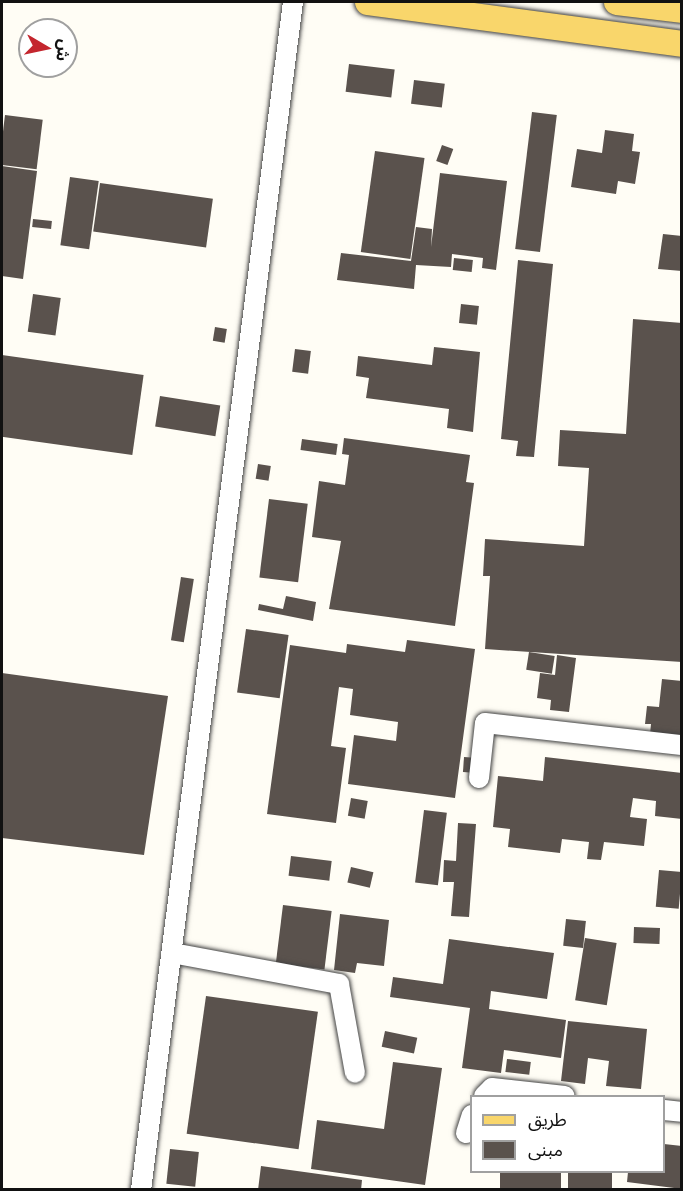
<!DOCTYPE html>
<meta charset="utf-8">
<style>
body{margin:0}
#map{position:relative;width:683px;height:1191px;overflow:hidden;background:#fffdf5;font-family:"Noto Serif","Noto Sans Arabic",serif}
div>[style]{position:absolute}
.building>*{inset:0;background:#5a524d;transform-origin:0 0}
.roads{filter:drop-shadow(0 0 2px #444) drop-shadow(0 0 2px #444)}
.minor>*{height:20px;margin:-10px;padding:0 10px;transform-origin:10px;border-radius:10px;background:#fff}
.major>*{height:26px;margin:-13px;padding:0 13px;transform-origin:13px;border-radius:13px;background:#f9d66b}
span{translate:-50% -50%;white-space:nowrap;text-align:center;line-height:1.15;-webkit-text-stroke:6px #fff;paint-order:stroke}
.frame{position:absolute;inset:0;border:3px solid #111;pointer-events:none}
.legend{position:absolute;left:470px;top:1095px;width:195px;height:78px;box-sizing:border-box;background:#fff;border:2px solid #a0a0a0;margin:0;padding:8px 10px;list-style:none;font-size:18px;color:#111}
.legend li{display:flex;align-items:center;gap:12px;height:30px}
.legend b{width:30px;border:2px solid #a0a0a0}
.north{position:absolute;left:18px;top:18px;width:60px;height:60px;box-sizing:border-box;background:#fff;border:2px solid #a0a0a0;border-radius:50%;rotate:99deg;font-size:16px;font-weight:700;line-height:24px;text-align:center;color:#111}
.north::after{content:'';display:block;margin:auto;width:21px;height:27px;background:#c4262e;clip-path:polygon(50% 0,100% 100%,50% 72%,0 100%)}
</style>
<div id="map">
<div class="building">
<div style="left:349px;top:64px;width:46px;height:28px;rotate:7deg"></div>
<div style="clip-path:polygon(49px 66px,63px 66px,63px 74px,50px 75px)"></div>
<div style="left:414px;top:80px;width:31px;height:24px;rotate:7deg"></div>
<div style="left:532px;top:112px;width:25px;height:138px;rotate:7deg"></div>
<div style="left:5px;top:115px;width:38px;height:50px;rotate:7deg"></div>
<div style="clip-path:polygon(605px 130px,634px 134px,632px 151px,640px 152px,635px 184px,618px 181px,616px 194px,571px 187px,577px 149px,602px 153px)"></div>
<div style="left:442px;top:145px;width:12px;height:17px;rotate:20deg"></div>
<div style="left:375px;top:151px;width:50px;height:102px;rotate:8deg"></div>
<div style="clip-path:polygon(2px 166px,37px 171px,23px 279px,2px 276px)"></div>
<div style="clip-path:polygon(440px 173px,507px 181px,496px 270px,482px 268px,483px 258px,452px 254px,451px 267px,416px 265px,414px 289px,337px 280px,341px 253px,411px 261px,416px 227px,432px 229px,431px 247px)"></div>
<div style="left:70px;top:177px;width:29px;height:69px;rotate:8deg"></div>
<div style="left:100px;top:183px;width:114px;height:49px;rotate:8deg"></div>
<div style="left:33px;top:219px;width:19px;height:8px;rotate:6deg"></div>
<div style="clip-path:polygon(663px 234px,682px 236px,682px 271px,658px 269px)"></div>
<div style="left:454px;top:258px;width:19px;height:12px;rotate:6deg"></div>
<div style="clip-path:polygon(518px 260px,553px 264px,534px 457px,516px 456px,518px 441px,501px 439px)"></div>
<div style="left:33px;top:294px;width:28px;height:38px;rotate:8deg"></div>
<div style="left:461px;top:304px;width:18px;height:19px;rotate:6deg"></div>
<div style="clip-path:polygon(633px 319px,682px 323px,682px 662px,485px 649px,490px 576px,483px 576px,485px 539px,584px 546px,589px 468px,558px 466px,560px 430px,626px 434px)"></div>
<div style="left:215px;top:327px;width:12px;height:14px;rotate:9deg"></div>
<div style="clip-path:polygon(434px 347px,480px 352px,473px 432px,447px 428px,449px 409px,366px 398px,369px 378px,356px 376px,358px 356px,432px 365px)"></div>
<div style="left:295px;top:349px;width:16px;height:23px;rotate:7deg"></div>
<div style="left:2px;top:355px;width:143px;height:81px;rotate:8deg"></div>
<div style="left:160px;top:396px;width:61px;height:31px;rotate:9deg"></div>
<div style="clip-path:polygon(344px 438px,470px 455px,466px 482px,474px 483px,455px 626px,329px 609px,341px 541px,312px 537px,319px 481px,345px 485px,349px 455px,342px 454px)"></div>
<div style="left:302px;top:439px;width:36px;height:11px;rotate:8deg"></div>
<div style="left:258px;top:464px;width:13px;height:15px;rotate:9deg"></div>
<div style="left:269px;top:499px;width:39px;height:79px;rotate:7deg"></div>
<div style="left:181px;top:577px;width:13px;height:64px;rotate:9deg"></div>
<div style="clip-path:polygon(286px 596px,316px 602px,313px 621px,258px 610px,259px 604px,283px 609px)"></div>
<div style="left:246px;top:629px;width:43px;height:64px;rotate:8deg"></div>
<div style="clip-path:polygon(407px 640px,475px 649px,455px 798px,348px 784px,354px 735px,396px 741px,398px 722px,350px 715px,353px 689px,339px 687px,331px 746px,346px 748px,336px 823px,267px 814px,290px 645px,346px 653px,347px 644px,405px 652px)"></div>
<div style="left:529px;top:652px;width:26px;height:18px;rotate:9deg"></div>
<div style="clip-path:polygon(557px 655px,576px 658px,569px 712px,550px 710px,551px 700px,537px 698px,540px 673px,555px 675px)"></div>
<div style="clip-path:polygon(2px 673px,168px 696px,144px 855px,2px 838px)"></div>
<div style="clip-path:polygon(662px 679px,682px 681px,682px 738px,650px 734px,651px 724px,645px 724px,647px 706px,659px 707px)"></div>
<div style="left:464px;top:757px;width:14px;height:15px;rotate:4deg"></div>
<div style="clip-path:polygon(545px 757px,682px 773px,682px 819px,655px 816px,656px 801px,633px 798px,630px 817px,647px 819px,644px 846px,604px 842px,601px 860px,587px 859px,589px 842px,562px 839px,560px 853px,508px 847px,510px 829px,493px 827px,498px 776px,543px 781px)"></div>
<div style="left:351px;top:798px;width:17px;height:18px;rotate:10deg"></div>
<div style="left:424px;top:810px;width:23px;height:73px;rotate:7deg"></div>
<div style="clip-path:polygon(458px 823px,476px 824px,469px 917px,451px 916px,454px 882px,443px 882px,444px 860px,456px 861px)"></div>
<div style="left:291px;top:856px;width:41px;height:20px;rotate:7deg"></div>
<div style="left:351px;top:867px;width:23px;height:16px;rotate:13deg"></div>
<div style="left:659px;top:870px;width:23px;height:37px;rotate:5deg"></div>
<div style="left:283px;top:905px;width:49px;height:59px;rotate:7deg"></div>
<div style="clip-path:polygon(340px 914px,389px 920px,384px 966px,357px 963px,355px 973px,334px 970px)"></div>
<div style="left:566px;top:919px;width:20px;height:27px;rotate:6deg"></div>
<div style="left:634px;top:927px;width:26px;height:16px;rotate:2deg"></div>
<div style="left:585px;top:938px;width:32px;height:63px;rotate:9deg"></div>
<div style="clip-path:polygon(449px 939px,554px 953px,547px 999px,491px 991px,489px 1009px,566px 1020px,561px 1058px,504px 1050px,501px 1073px,462px 1068px,470px 1008px,390px 997px,393px 977px,443px 984px)"></div>
<div style="left:206px;top:996px;width:113px;height:139px;rotate:8deg"></div>
<div style="clip-path:polygon(568px 1021px,647px 1029px,641px 1089px,606px 1086px,609px 1061px,588px 1058px,585px 1084px,561px 1081px)"></div>
<div style="left:385px;top:1031px;width:33px;height:16px;rotate:12deg"></div>
<div style="left:507px;top:1059px;width:24px;height:13px;rotate:7deg"></div>
<div style="clip-path:polygon(393px 1062px,442px 1068px,425px 1185px,311px 1169px,317px 1120px,384px 1129px)"></div>
<div style="clip-path:polygon(664px 1144px,682px 1146px,682px 1189px,627px 1182px,628px 1172px,664px 1172px)"></div>
<div style="left:170px;top:1149px;width:29px;height:35px;rotate:6deg"></div>
<div style="clip-path:polygon(261px 1166px,362px 1180px,361px 1190px,258px 1190px)"></div>
<div style="left:500px;top:1172px;width:61px;height:18px"></div>
<div style="left:568px;top:1172px;width:44px;height:18px"></div>
</div>
<div class="roads">
<div class="minor">
<div style="left:479px;top:778px;width:55px;rotate:-83.8deg"></div>
<div style="left:485px;top:723px;width:198px;rotate:6.4deg"></div>
<div style="left:172px;top:953px;width:170px;rotate:10.5deg"></div>
<div style="left:339px;top:984px;width:90px;rotate:79.8deg"></div>
<div style="left:484px;top:1096px;width:11px;rotate:-45deg"></div>
<div style="left:492px;top:1088px;width:73px;rotate:6.3deg"></div>
<div style="left:664px;top:1110px;width:18px;rotate:6deg"></div>
<div style="left:466px;top:1133px;width:19px;rotate:-72deg"></div>
<div style="left:141px;top:1190px;width:1198px;rotate:-82.71deg"></div>
</div>
<div class="major">
<div style="left:368px;top:2px;width:317px;rotate:7.6deg"></div>
<div style="left:617px;top:2px;width:65px;rotate:7deg"></div>
</div>
</div>
<div class="frame"></div>
<ul class="legend">
<li><b style="height:8px;background:#f9d66b"></b>طريق</li>
<li><b style="height:16px;background:#5a524d"></b>مبنى</li>
</ul>
<div class="north">ش</div>
</div>
